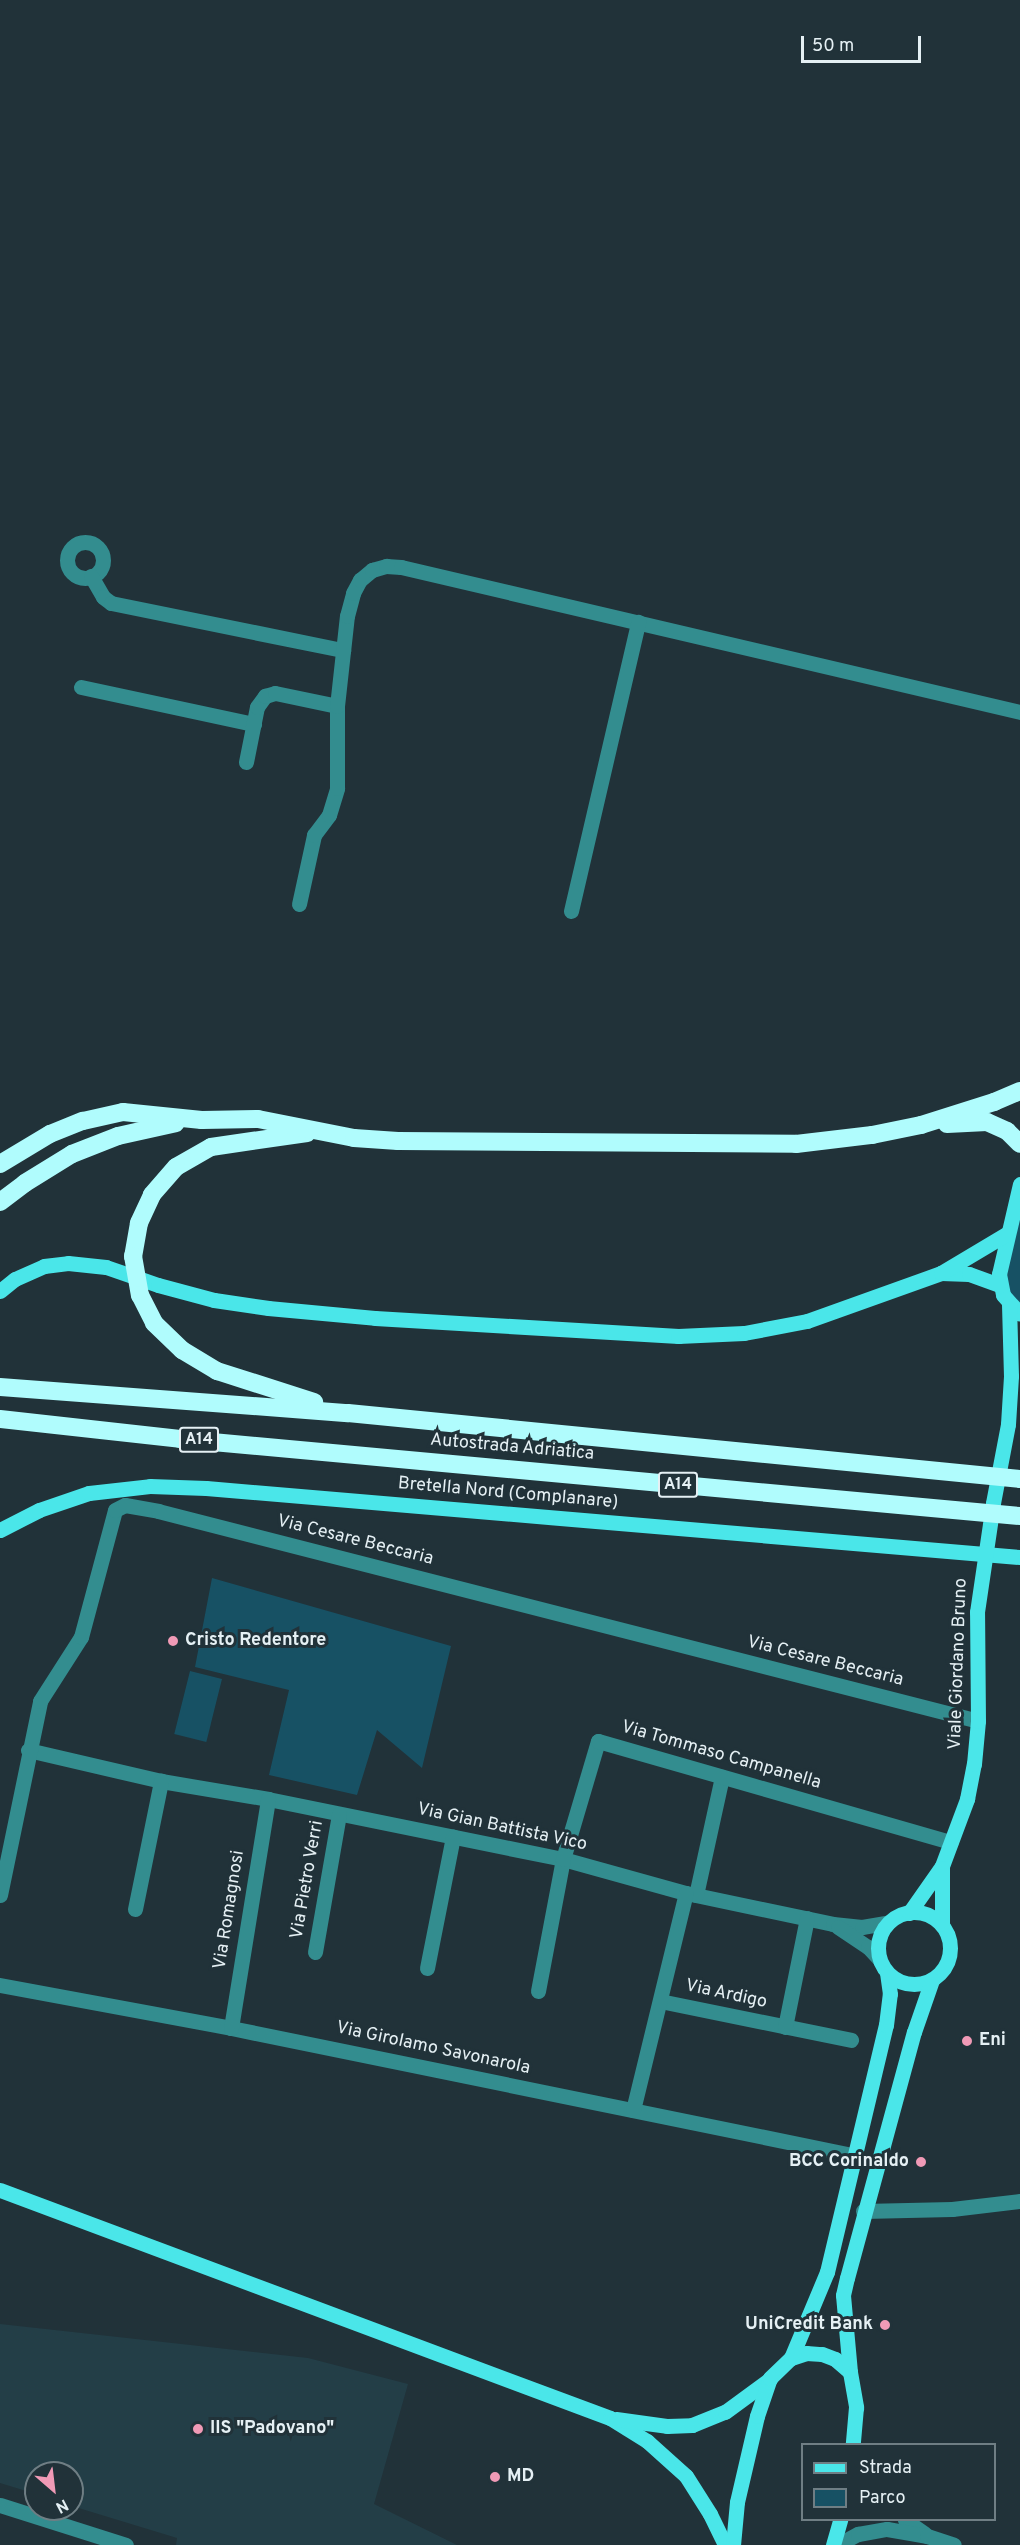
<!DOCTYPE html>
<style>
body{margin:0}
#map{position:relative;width:1020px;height:2545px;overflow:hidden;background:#213239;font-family:Overpass,sans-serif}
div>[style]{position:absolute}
.built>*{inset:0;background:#233e47}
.green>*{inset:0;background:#175164;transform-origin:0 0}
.minor>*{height:15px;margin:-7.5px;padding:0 7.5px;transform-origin:7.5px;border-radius:7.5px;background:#338d8f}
.minor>.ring{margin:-7.5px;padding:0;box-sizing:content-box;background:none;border:15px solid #338d8f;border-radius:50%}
.major>*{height:15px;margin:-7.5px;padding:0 7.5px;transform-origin:7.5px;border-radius:7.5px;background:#4ae6e9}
.major>.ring{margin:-7.5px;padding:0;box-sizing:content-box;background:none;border:15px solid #4ae6e9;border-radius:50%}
.highway>*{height:18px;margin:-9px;padding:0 9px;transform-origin:9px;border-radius:9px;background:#b0fcfd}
.dots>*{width:16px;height:16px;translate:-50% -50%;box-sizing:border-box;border:3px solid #213239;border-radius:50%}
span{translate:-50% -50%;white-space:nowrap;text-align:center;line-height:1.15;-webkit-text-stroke:6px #213239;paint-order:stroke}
.shield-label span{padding:2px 4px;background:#213239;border:2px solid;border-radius:4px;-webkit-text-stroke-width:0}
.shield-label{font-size:16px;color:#e5f0f4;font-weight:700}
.street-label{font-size:18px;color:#e5f0f4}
.poi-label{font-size:18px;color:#e5f0f4;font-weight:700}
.left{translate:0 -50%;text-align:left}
.right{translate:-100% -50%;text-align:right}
.legend{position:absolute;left:801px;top:2443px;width:195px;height:78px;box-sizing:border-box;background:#213239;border:2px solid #6f7e84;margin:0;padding:8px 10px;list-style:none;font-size:18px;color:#e5f0f4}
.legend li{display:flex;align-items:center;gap:12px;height:30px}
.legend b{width:30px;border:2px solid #6f7e84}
.north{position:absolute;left:24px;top:2461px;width:60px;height:60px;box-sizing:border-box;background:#213239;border:2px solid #6f7e84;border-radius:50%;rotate:152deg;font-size:16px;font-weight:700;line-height:24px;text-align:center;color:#e5f0f4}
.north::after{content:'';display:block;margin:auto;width:21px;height:27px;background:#f09ab6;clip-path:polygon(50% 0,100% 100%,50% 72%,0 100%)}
.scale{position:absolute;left:801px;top:36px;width:120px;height:27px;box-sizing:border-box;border:3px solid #e5f0f4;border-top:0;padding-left:8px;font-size:18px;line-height:21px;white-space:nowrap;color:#e5f0f4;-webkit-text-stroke:4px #213239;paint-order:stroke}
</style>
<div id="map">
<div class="built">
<div style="clip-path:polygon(0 2324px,308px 2358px,408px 2384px,374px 2504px,457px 2545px,176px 2545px,177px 2538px,72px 2506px,72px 2473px,36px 2473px,36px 2494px,0 2483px)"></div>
</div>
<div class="green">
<div style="clip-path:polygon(1020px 1216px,1020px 1308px,1013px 1302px,1004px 1280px)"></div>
<div style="clip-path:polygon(212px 1578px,451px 1646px,422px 1768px,377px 1730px,357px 1795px,269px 1775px,289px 1690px,195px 1667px)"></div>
<div style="left:190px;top:1671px;width:33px;height:65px;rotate:14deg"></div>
</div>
<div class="minor">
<div class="ring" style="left:67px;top:542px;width:21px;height:21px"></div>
<div style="left:91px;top:576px;width:24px;rotate:60deg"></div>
<div style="left:103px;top:597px;width:10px;rotate:37deg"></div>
<div style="left:111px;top:603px;width:237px;rotate:11.5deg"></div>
<div style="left:81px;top:687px;width:177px;rotate:12.1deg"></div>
<div style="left:246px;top:762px;width:56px;rotate:-78.7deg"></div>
<div style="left:257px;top:707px;width:14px;rotate:-54deg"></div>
<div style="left:265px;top:696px;width:10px;rotate:-17deg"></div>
<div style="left:275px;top:693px;width:63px;rotate:11.8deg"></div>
<div style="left:299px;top:904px;width:71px;rotate:-77.7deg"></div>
<div style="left:314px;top:835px;width:25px;rotate:-53deg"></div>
<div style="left:329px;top:815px;width:28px;rotate:-73deg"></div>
<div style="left:337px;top:788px;width:82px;rotate:-90deg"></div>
<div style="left:337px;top:706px;width:91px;rotate:-83.7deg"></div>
<div style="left:347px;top:616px;width:24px;rotate:-75deg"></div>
<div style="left:353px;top:593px;width:15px;rotate:-62deg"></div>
<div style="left:360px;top:580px;width:16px;rotate:-40deg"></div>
<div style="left:372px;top:570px;width:15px;rotate:-16deg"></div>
<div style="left:386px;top:566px;width:15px;rotate:4deg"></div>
<div style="left:401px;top:567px;width:636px;rotate:13.18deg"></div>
<div style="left:571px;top:911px;width:297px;rotate:-76.9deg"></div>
<div style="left:28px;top:1750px;width:137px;rotate:13.1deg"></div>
<div style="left:161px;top:1781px;width:109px;rotate:9.5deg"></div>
<div style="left:268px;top:1799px;width:301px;rotate:11.5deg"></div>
<div style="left:563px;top:1859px;width:128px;rotate:15.5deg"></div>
<div style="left:686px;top:1893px;width:150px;rotate:11.9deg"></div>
<div style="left:833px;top:1924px;width:29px;rotate:6deg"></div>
<div style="left:862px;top:1927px;width:27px;rotate:-10deg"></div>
<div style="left:0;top:1895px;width:198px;rotate:-78.3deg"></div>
<div style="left:40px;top:1701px;width:76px;rotate:-57.4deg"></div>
<div style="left:81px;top:1637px;width:131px;rotate:-75deg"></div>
<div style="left:115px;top:1510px;width:11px;rotate:-27deg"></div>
<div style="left:125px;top:1505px;width:34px;rotate:10deg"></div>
<div style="left:158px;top:1511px;width:846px;rotate:14.36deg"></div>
<div style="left:696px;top:1895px;width:121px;rotate:-77.6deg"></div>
<div style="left:135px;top:1909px;width:131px;rotate:-78.5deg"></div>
<div style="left:838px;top:1927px;width:36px;rotate:34deg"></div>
<div style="left:868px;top:1947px;width:16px;rotate:47deg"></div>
<div style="left:315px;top:1952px;width:140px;rotate:-80.1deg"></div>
<div style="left:427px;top:1968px;width:134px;rotate:-78.8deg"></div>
<div style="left:0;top:1985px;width:235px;rotate:10.5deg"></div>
<div style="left:231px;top:2028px;width:639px;rotate:11.56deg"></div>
<div style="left:538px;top:1991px;width:134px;rotate:-79.3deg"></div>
<div style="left:563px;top:1859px;width:123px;rotate:-73.5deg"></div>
<div style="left:598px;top:1741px;width:367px;rotate:16deg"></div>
<div style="left:660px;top:2001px;width:195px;rotate:11.5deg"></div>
<div style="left:785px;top:2027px;width:111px;rotate:-78.6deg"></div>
<div style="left:231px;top:2028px;width:232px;rotate:-80.8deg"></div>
<div style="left:633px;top:2110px;width:223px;rotate:-76.3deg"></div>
<div style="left:863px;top:2211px;width:89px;rotate:-1.3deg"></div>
<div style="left:952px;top:2209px;width:68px;rotate:-6.7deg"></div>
<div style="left:0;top:2505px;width:132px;rotate:17.6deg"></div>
<div style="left:905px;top:2520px;width:24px;rotate:35deg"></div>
<div style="left:837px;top:2545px;width:24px;rotate:-28deg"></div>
<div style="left:858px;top:2534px;width:29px;rotate:-10deg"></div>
<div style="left:887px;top:2529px;width:41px;rotate:9.9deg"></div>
<div style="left:927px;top:2536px;width:28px;rotate:18deg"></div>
</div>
<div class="major">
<div style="left:1020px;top:1184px;width:92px;rotate:103.1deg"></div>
<div style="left:999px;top:1274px;width:21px;rotate:79deg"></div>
<div style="left:1003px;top:1295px;width:25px;rotate:48deg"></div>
<div style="left:941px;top:1273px;width:28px;rotate:2deg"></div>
<div style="left:969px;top:1274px;width:33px;rotate:20deg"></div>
<div style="left:0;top:1291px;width:19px;rotate:-39deg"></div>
<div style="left:15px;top:1279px;width:32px;rotate:-24deg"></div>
<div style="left:44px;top:1266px;width:24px;rotate:-7deg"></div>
<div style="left:68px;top:1263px;width:38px;rotate:6deg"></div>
<div style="left:106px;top:1267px;width:55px;rotate:19.1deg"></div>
<div style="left:158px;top:1285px;width:58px;rotate:15deg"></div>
<div style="left:214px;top:1300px;width:55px;rotate:8.4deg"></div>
<div style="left:268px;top:1308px;width:107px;rotate:5.3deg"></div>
<div style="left:375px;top:1318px;width:304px;rotate:3.4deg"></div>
<div style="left:678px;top:1336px;width:66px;rotate:-2.6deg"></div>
<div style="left:744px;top:1333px;width:64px;rotate:-10.8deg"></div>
<div style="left:807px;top:1321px;width:142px;rotate:-19.7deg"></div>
<div style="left:941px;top:1273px;width:78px;rotate:-30.8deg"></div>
<div style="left:0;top:1530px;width:44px;rotate:-27.1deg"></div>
<div style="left:39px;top:1510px;width:53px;rotate:-18.8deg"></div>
<div style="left:89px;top:1493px;width:61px;rotate:-6.5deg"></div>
<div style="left:150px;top:1486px;width:56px;rotate:2deg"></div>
<div style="left:206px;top:1488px;width:817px;rotate:4.85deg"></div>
<div class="ring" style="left:878px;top:1912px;width:57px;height:57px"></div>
<div style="left:909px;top:1913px;width:57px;rotate:-54.9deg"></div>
<div style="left:942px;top:1866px;width:72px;rotate:-69.5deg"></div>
<div style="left:967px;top:1799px;width:36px;rotate:-79deg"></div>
<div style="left:974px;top:1764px;width:43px;rotate:-84.7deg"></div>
<div style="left:978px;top:1721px;width:109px;rotate:-90.5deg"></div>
<div style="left:977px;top:1612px;width:110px;rotate:-81.6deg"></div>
<div style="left:993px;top:1503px;width:80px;rotate:-79.2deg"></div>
<div style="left:1008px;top:1424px;width:48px;rotate:-86.4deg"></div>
<div style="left:1011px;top:1376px;width:73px;rotate:-91.6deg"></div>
<div style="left:942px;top:1924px;width:56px;rotate:-90deg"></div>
<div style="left:0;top:2190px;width:651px;rotate:20.49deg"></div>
<div style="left:610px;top:2418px;width:44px;rotate:31.9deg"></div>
<div style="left:647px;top:2441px;width:52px;rotate:41.9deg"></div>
<div style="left:686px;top:2476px;width:45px;rotate:57.7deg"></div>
<div style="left:710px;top:2514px;width:34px;rotate:64deg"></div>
<div style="left:791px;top:2358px;width:16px;rotate:-18deg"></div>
<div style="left:806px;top:2353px;width:16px;rotate:4deg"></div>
<div style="left:822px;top:2354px;width:14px;rotate:21deg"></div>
<div style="left:835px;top:2359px;width:20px;rotate:41deg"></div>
<div style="left:850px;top:2372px;width:36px;rotate:80deg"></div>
<div style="left:856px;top:2407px;width:37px;rotate:95deg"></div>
<div style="left:850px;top:2372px;width:77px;rotate:-95.2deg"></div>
<div style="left:843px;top:2295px;width:17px;rotate:-77deg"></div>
<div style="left:847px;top:2278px;width:255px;rotate:-74.8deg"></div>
<div style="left:914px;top:2032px;width:55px;rotate:-70.9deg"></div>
<div style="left:616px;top:2419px;width:51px;rotate:7.8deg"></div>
<div style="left:667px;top:2426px;width:25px;rotate:-2deg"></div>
<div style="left:692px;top:2425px;width:35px;rotate:-22deg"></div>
<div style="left:725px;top:2412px;width:56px;rotate:-36.3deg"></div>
<div style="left:733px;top:2545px;width:43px;rotate:-84.7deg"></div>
<div style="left:737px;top:2502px;width:88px;rotate:-76.9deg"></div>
<div style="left:757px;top:2416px;width:40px;rotate:-71.1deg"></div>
<div style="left:770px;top:2378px;width:29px;rotate:-44deg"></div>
<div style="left:791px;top:2358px;width:93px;rotate:-67.3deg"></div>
<div style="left:827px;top:2272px;width:254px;rotate:-76.6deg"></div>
<div style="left:886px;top:2025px;width:31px;rotate:-83deg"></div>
<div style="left:890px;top:1994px;width:21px;rotate:-98deg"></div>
<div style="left:833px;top:2545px;width:26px;rotate:-74deg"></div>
</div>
<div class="highway">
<div style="left:947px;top:1124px;width:40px;rotate:-2.9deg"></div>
<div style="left:987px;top:1122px;width:22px;rotate:24deg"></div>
<div style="left:1007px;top:1131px;width:18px;rotate:45deg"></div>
<div style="left:307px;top:1133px;width:97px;rotate:171.7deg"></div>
<div style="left:211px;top:1147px;width:40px;rotate:150.3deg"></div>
<div style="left:176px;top:1167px;width:37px;rotate:131deg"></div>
<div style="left:152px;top:1195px;width:31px;rotate:115deg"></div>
<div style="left:139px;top:1223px;width:34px;rotate:100deg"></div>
<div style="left:133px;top:1256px;width:40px;rotate:80deg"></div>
<div style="left:140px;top:1295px;width:31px;rotate:63deg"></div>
<div style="left:154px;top:1323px;width:39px;rotate:44deg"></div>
<div style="left:182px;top:1350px;width:41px;rotate:31deg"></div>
<div style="left:217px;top:1371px;width:102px;rotate:17.7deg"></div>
<div style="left:0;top:1164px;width:58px;rotate:-31deg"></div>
<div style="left:50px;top:1134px;width:35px;rotate:-22deg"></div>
<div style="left:83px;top:1121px;width:41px;rotate:-12.7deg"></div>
<div style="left:123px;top:1112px;width:79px;rotate:5.8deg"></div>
<div style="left:202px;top:1120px;width:56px;rotate:-1deg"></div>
<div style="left:258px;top:1119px;width:98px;rotate:11.2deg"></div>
<div style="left:354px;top:1138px;width:44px;rotate:3.9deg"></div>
<div style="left:398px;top:1141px;width:398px;rotate:0.4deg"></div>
<div style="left:796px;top:1144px;width:77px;rotate:-6.8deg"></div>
<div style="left:872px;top:1135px;width:50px;rotate:-11.5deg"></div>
<div style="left:921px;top:1125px;width:77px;rotate:-17.5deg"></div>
<div style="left:994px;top:1102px;width:28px;rotate:-23deg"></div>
<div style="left:0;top:1202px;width:31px;rotate:-37deg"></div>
<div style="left:25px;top:1183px;width:55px;rotate:-31.7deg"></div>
<div style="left:72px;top:1154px;width:49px;rotate:-21.4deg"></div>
<div style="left:118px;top:1136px;width:59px;rotate:-12.6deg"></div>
<div style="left:0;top:1387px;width:349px;rotate:4.3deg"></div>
<div style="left:348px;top:1413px;width:675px;rotate:5.61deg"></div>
<div style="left:0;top:1419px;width:181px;rotate:6.3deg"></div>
<div style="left:180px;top:1439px;width:844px;rotate:5.24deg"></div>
</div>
<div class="dots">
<div style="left:173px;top:1641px;background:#f09ab6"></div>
<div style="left:967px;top:2041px;background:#f09ab6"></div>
<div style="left:921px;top:2162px;background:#f09ab6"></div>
<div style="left:885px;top:2325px;background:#f09ab6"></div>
<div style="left:198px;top:2429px;background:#f09ab6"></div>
<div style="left:495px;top:2477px;background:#f09ab6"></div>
</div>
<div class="shield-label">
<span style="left:199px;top:1440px">A14</span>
<span style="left:678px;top:1485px">A14</span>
</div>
<div class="street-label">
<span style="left:512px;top:1448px;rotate:5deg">Autostrada Adriatica</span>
<span style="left:508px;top:1494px;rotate:5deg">Bretella Nord (Complanare)</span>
<span style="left:355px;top:1541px;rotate:14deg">Via Cesare Beccaria</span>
<span style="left:825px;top:1662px;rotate:14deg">Via Cesare Beccaria</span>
<span style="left:959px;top:1664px;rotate:-88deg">Viale Giordano Bruno</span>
<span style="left:721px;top:1756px;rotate:16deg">Via Tommaso Campanella</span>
<span style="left:502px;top:1828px;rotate:12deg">Via Gian Battista Vico</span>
<span style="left:308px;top:1880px;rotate:-80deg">Via Pietro Verri</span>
<span style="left:230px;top:1910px;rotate:-81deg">Via Romagnosi</span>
<span style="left:726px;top:1995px;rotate:12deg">Via Ardigo</span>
<span style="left:433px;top:2049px;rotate:12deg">Via Girolamo Savonarola</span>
</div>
<div class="poi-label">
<span class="left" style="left:185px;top:1641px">Cristo Redentore</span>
<span class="left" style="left:979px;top:2041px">Eni</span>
<span class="right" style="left:909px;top:2162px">BCC Corinaldo</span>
<span class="right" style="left:873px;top:2325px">UniCredit Bank</span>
<span class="left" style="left:210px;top:2429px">IIS "Padovano"</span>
<span class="left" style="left:507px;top:2477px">MD</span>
</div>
<ul class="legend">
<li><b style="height:8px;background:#4ae6e9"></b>Strada</li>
<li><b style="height:16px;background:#175164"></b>Parco</li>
</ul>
<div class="north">N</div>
<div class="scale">50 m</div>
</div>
